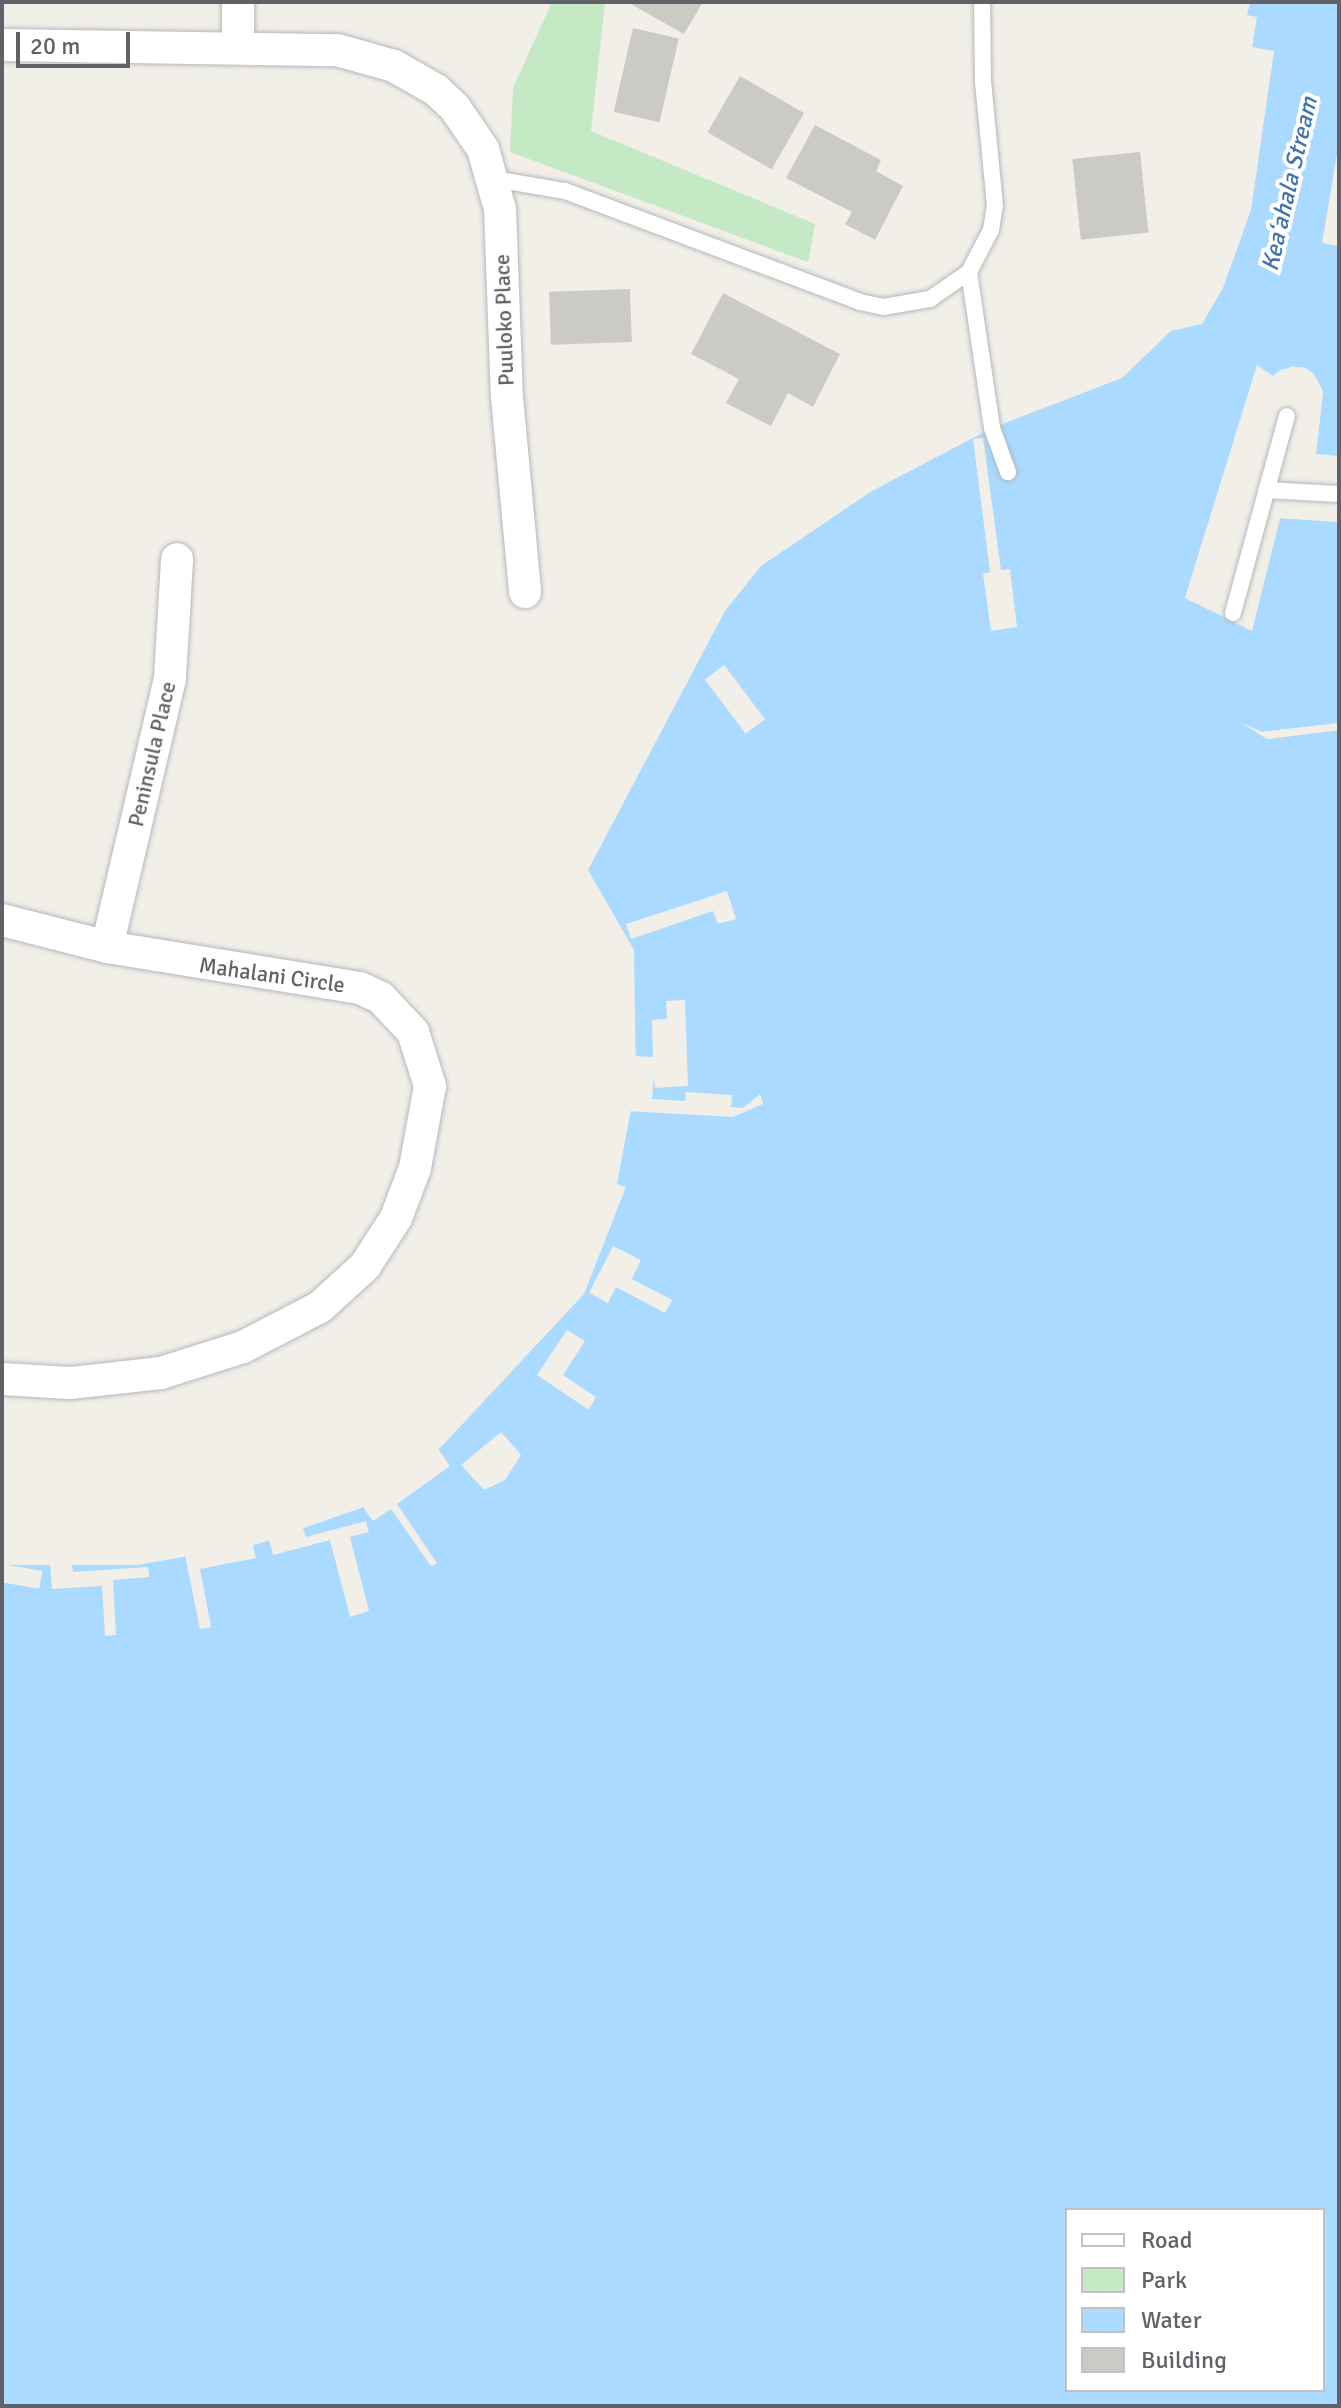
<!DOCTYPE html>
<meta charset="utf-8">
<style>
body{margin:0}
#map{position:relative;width:1341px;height:2408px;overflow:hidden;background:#f1efe8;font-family:Signika,sans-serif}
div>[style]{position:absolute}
.green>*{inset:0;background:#c5e8c5}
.water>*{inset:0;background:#aadaff}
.pier>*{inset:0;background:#f1efe8;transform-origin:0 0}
.building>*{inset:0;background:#cccac5;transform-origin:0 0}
.roads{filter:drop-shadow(0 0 2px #b5b8bc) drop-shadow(0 0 2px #b5b8bc)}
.lane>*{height:16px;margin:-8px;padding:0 8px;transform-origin:8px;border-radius:8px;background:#fff}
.street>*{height:32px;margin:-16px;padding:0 16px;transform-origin:16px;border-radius:16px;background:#fff}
span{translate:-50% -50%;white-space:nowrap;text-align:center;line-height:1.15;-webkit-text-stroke:8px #fff;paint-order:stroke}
.street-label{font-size:22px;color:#5f6368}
.water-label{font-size:24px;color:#4174aa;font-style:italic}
.frame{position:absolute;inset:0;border:4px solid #5f6368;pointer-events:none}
.legend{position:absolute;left:1065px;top:2208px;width:260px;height:184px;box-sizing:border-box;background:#fff;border:2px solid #bfc1c3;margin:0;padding:10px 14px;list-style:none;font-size:24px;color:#5f6368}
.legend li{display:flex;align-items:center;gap:16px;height:40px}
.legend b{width:40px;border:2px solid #bfc1c3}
.scale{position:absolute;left:16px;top:32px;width:114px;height:36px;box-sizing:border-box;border:4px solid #5f6368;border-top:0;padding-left:10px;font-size:24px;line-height:28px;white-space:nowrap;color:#5f6368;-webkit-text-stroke:6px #fff;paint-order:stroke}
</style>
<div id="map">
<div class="green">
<div style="clip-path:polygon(552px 2px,605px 2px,591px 131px,815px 224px,808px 262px,510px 152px,513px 88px)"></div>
</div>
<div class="water">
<div style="clip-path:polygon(evenodd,1250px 2px,1339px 2px,1339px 142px,1322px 243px,1339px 246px,1339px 456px,1316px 454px,1323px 391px,1313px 373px,1304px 367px,1282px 369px,1273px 376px,1257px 366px,1185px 598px,1252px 630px,1280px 518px,1339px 522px,1339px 723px,1262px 732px,1244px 724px,1267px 739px,1339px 730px,1339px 2406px,2px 2406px,2px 1565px,137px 1565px,258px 1544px,361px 1508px,442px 1446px,584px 1294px,626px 1187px,617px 1184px,636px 1082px,634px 950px,588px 870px,725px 611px,761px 566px,872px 491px,992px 428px,1122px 378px,1171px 331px,1202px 324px,1223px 288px,1251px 210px,1274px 51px,1252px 47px,1257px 17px,1247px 15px,1250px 2px,1067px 2210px,1323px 2210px,1323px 2390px,1067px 2390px,1067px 2210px)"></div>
</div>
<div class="pier">
<div style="clip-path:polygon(1257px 365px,1273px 376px,1293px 366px,1313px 373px,1323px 391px,1316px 454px,1339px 460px,1312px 456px,1319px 391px,1310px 376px,1293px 370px,1272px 380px,1259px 371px,1190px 596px,1249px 625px,1277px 515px,1339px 522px,1280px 518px,1252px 631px,1185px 598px)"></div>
<div style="clip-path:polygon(983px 438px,1001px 570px,1010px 569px,1017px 627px,991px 631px,983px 574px,990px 572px,973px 439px)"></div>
<div style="left:724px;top:665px;width:68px;height:24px;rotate:53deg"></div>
<div style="clip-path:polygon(1242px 723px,1262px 732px,1339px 723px,1339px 730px,1267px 739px)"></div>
<div style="clip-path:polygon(727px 891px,736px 919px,718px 924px,713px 911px,631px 939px,626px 924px)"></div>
<div style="clip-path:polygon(685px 1000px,688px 1086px,655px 1088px,654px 1077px,652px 1099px,685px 1101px,686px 1092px,732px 1095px,731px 1107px,743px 1108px,760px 1094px,763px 1104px,733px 1117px,627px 1111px,632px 1056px,653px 1057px,652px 1020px,667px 1019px,666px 1001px)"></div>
<div style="clip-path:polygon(613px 1246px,641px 1260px,632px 1279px,672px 1300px,665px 1313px,616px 1287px,608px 1303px,589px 1293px)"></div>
<div style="clip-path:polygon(567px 1330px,585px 1341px,563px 1375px,596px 1397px,589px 1410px,537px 1375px)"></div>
<div style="clip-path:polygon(501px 1432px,521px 1455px,505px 1480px,484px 1490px,461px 1465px)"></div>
<div style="clip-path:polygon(436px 1446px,450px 1466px,397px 1504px,437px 1563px,431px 1566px,391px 1509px,373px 1521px,360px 1503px)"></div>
<div style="clip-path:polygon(366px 1521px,369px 1532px,350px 1537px,369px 1611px,350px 1617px,330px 1540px,273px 1555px,268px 1536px,302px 1525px,306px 1537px)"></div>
<div style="clip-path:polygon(252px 1541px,256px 1558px,200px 1569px,211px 1627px,200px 1629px,185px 1555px)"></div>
<div style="left:2px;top:1564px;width:41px;height:18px;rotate:10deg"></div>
<div style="clip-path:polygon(72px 1564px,73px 1572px,148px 1567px,149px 1577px,113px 1580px,116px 1635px,105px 1636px,102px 1586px,52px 1589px,50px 1565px)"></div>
</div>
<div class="building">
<div style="clip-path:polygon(627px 2px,703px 2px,684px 34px)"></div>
<div style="left:633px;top:28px;width:47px;height:86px;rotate:13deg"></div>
<div style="left:740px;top:76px;width:74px;height:65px;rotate:30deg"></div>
<div style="clip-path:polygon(815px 125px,881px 160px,876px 171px,903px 186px,875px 240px,845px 224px,852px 212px,786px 178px)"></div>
<div style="left:1140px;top:152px;width:81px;height:68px;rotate:84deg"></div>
<div style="left:630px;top:289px;width:53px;height:81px;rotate:88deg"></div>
<div style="clip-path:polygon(723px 293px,840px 354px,813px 407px,788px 393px,771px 426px,726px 403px,739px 379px,691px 354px)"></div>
</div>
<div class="roads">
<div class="lane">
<div style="left:494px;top:179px;width:72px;rotate:9.6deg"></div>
<div style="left:565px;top:191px;width:315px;rotate:20.6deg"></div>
<div style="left:860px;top:302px;width:24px;rotate:12deg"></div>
<div style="left:883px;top:307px;width:48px;rotate:-9.7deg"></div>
<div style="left:930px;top:299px;width:47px;rotate:-34.7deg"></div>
<div style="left:969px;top:272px;width:47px;rotate:-62.4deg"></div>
<div style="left:991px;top:230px;width:24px;rotate:-81deg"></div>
<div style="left:995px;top:206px;width:126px;rotate:-95.5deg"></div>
<div style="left:983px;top:81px;width:79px;rotate:-90.7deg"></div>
<div style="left:969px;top:272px;width:158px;rotate:81.6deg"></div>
<div style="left:992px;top:428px;width:47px;rotate:70deg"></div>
<div style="left:1266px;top:490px;width:73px;rotate:3.1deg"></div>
<div style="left:1233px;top:613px;width:204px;rotate:-74.7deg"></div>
</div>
<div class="street">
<div style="left:238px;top:2px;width:46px;rotate:90deg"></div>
<div style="left:2px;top:45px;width:335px;rotate:0.9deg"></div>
<div style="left:337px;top:50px;width:59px;rotate:15.7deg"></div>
<div style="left:394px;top:66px;width:48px;rotate:29.7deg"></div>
<div style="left:436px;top:90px;width:26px;rotate:43deg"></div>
<div style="left:455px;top:108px;width:50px;rotate:55.7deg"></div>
<div style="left:483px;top:149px;width:62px;rotate:74.2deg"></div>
<div style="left:500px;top:209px;width:188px;rotate:87.9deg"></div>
<div style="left:507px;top:397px;width:196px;rotate:84.7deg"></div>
<div style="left:2px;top:920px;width:108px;rotate:14.4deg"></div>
<div style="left:107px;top:947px;width:256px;rotate:9.2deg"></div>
<div style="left:360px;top:988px;width:23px;rotate:25deg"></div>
<div style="left:381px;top:998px;width:47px;rotate:46.7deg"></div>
<div style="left:413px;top:1032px;width:57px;rotate:72.5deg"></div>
<div style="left:430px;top:1086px;width:83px;rotate:100.4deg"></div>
<div style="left:415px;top:1168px;width:53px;rotate:110.8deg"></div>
<div style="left:396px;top:1218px;width:57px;rotate:122.9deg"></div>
<div style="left:365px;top:1266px;width:61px;rotate:137.7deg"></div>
<div style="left:320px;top:1307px;width:87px;rotate:152.5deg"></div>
<div style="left:243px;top:1347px;width:86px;rotate:162.4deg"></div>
<div style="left:161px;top:1373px;width:92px;rotate:173.7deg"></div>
<div style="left:70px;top:1383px;width:68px;rotate:-176.6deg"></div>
<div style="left:107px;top:947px;width:276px;rotate:-76.8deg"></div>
<div style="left:170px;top:678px;width:119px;rotate:-86.6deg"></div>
</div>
</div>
<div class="street-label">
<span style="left:504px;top:320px;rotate:-92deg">Puuloko Place</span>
<span style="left:152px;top:754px;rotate:-77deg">Peninsula Place</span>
<span style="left:272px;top:975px;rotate:8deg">Mahalani Circle</span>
</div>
<div class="water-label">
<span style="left:1290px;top:184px;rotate:-77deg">Keaʻahala Stream</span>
</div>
<div class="frame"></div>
<ul class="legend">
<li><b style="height:10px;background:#fff"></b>Road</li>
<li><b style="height:22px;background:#c5e8c5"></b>Park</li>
<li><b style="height:22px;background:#aadaff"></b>Water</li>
<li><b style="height:22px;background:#cccac5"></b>Building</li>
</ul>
<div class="scale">20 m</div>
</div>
